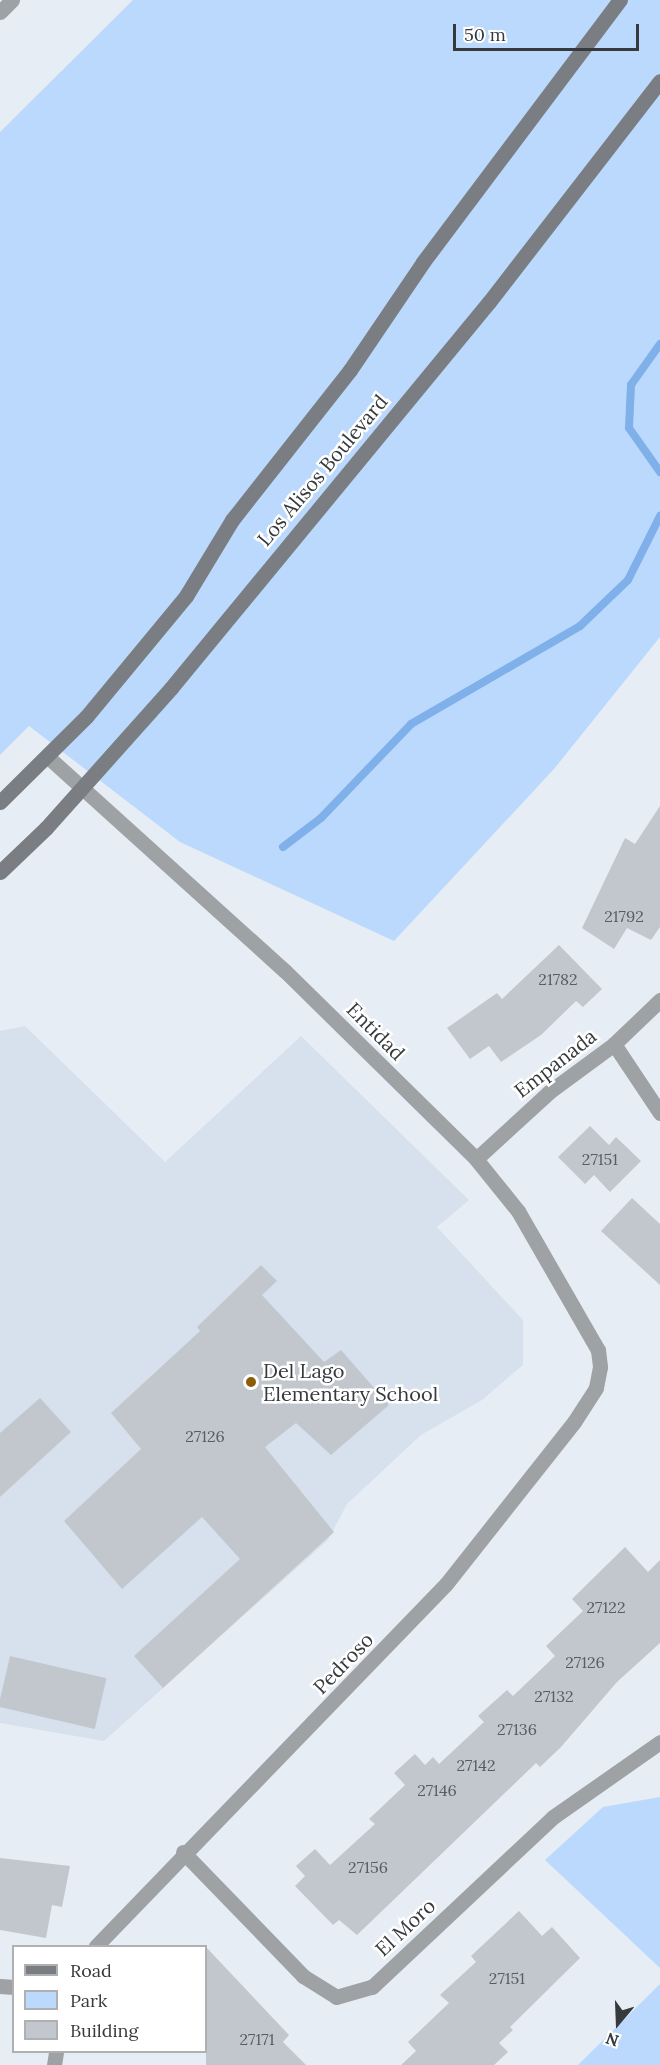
<!DOCTYPE html>
<style>
body{margin:0}
#map{position:relative;width:660px;height:2065px;overflow:hidden;background:#e7edf4;font-family:Lora,serif}
div>[style]{position:absolute}
.built>*{inset:0;background:#d7e1ed}
.green>*{inset:0;background:#bbd9fd}
.stream>*{height:8px;margin:-4px;padding:0 4px;transform-origin:4px;border-radius:4px;background:#80b0e9}
.building>*{inset:0;background:#c2c7ce;transform-origin:0 0}
.minor>*{height:15px;margin:-7.5px;padding:0 7.5px;transform-origin:7.5px;border-radius:7.5px;background:#9fa2a5}
.secondary>*{height:15px;margin:-7.5px;padding:0 7.5px;transform-origin:7.5px;border-radius:7.5px;background:#7a7e82}
.dots>*{width:16px;height:16px;translate:-50% -50%;box-sizing:border-box;border:3px solid #fff;border-radius:50%}
span{translate:-50% -50%;white-space:nowrap;text-align:center;line-height:1.15;-webkit-text-stroke:5px #fff;paint-order:stroke}
.number-label{font-size:16px;color:#5a5d60}
.number-label span{-webkit-text-stroke-width:0}
.street-label{font-size:20px;color:#373a3c}
.poi-label{font-size:20px;color:#373a3c}
.left{translate:0 -50%;text-align:left}
.legend{position:absolute;left:12px;top:1945px;width:195px;height:108px;box-sizing:border-box;background:#fff;border:2px solid #afb0b1;margin:0;padding:8px 10px;list-style:none;font-size:18px;color:#373a3c}
.legend li{display:flex;align-items:center;gap:12px;height:30px}
.legend b{width:30px;border:2px solid #afb0b1}
.north{position:absolute;left:588px;top:1993px;width:60px;height:60px;-webkit-text-stroke:4px #fff;paint-order:stroke;rotate:199deg;font-size:16px;font-weight:700;line-height:24px;text-align:center;color:#373a3c}
.north::after{content:'';display:block;margin:auto;width:21px;height:27px;background:#373a3c;clip-path:polygon(50% 0,100% 100%,50% 72%,0 100%)}
.scale{position:absolute;left:453px;top:24px;width:186px;height:27px;box-sizing:border-box;border:3px solid #373a3c;border-top:0;padding-left:8px;font-size:18px;line-height:21px;white-space:nowrap;color:#373a3c;-webkit-text-stroke:4px #fff;paint-order:stroke}
</style>
<div id="map">
<div class="built">
<div style="clip-path:polygon(25px 1026px,165px 1162px,301px 1036px,469px 1200px,437px 1227px,523px 1320px,523px 1365px,482px 1400px,421px 1435px,347px 1504px,328px 1540px,104px 1741px,0 1723px,0 1031px)"></div>
</div>
<div class="green">
<div style="clip-path:polygon(133px 0,660px 0,660px 637px,554px 769px,394px 941px,180px 842px,29px 726px,0 755px,0 132px)"></div>
<div style="clip-path:polygon(660px 1797px,660px 1968px,545px 1860px,603px 1807px)"></div>
<div style="clip-path:polygon(660px 1984px,660px 2065px,578px 2065px)"></div>
</div>
<div class="stream">
<div style="left:660px;top:344px;width:50px;rotate:125.3deg"></div>
<div style="left:631px;top:385px;width:43px;rotate:92.7deg"></div>
<div style="left:629px;top:428px;width:54px;rotate:54.8deg"></div>
<div style="left:283px;top:847px;width:48px;rotate:-37.3deg"></div>
<div style="left:321px;top:818px;width:130px;rotate:-46.2deg"></div>
<div style="left:411px;top:724px;width:195px;rotate:-30.1deg"></div>
<div style="left:580px;top:626px;width:66px;rotate:-43.8deg"></div>
<div style="left:628px;top:580px;width:72px;rotate:-63.4deg"></div>
</div>
<div class="building">
<div style="clip-path:polygon(660px 806px,660px 927px,651px 940px,627px 928px,614px 949px,582px 928px,625px 838px,635px 844px)"></div>
<div style="clip-path:polygon(559px 945px,602px 989px,583px 1007px,576px 1001px,541px 1035px,501px 1062px,489px 1046px,470px 1059px,447px 1028px,497px 993px,502px 999px)"></div>
<div style="clip-path:polygon(590px 1126px,609px 1145px,616px 1137px,641px 1161px,610px 1192px,594px 1175px,585px 1184px,558px 1157px)"></div>
<div style="clip-path:polygon(632px 1198px,660px 1224px,660px 1285px,601px 1231px)"></div>
<div style="clip-path:polygon(261px 1265px,277px 1281px,262px 1295px,324px 1362px,341px 1350px,389px 1405px,331px 1455px,296px 1423px,265px 1447px,334px 1532px,163px 1688px,134px 1656px,240px 1559px,202px 1517px,122px 1589px,64px 1521px,141px 1449px,111px 1413px,200px 1331px,197px 1327px)"></div>
<div style="clip-path:polygon(40px 1398px,71px 1432px,0 1497px,0 1433px)"></div>
<div style="clip-path:polygon(625px 1547px,648px 1572px,660px 1560px,660px 1643px,617px 1682px,561px 1747px,540px 1767px,536px 1763px,357px 1935px,339px 1920px,333px 1925px,295px 1886px,305px 1876px,296px 1866px,315px 1849px,330px 1865px,375px 1824px,369px 1819px,405px 1785px,394px 1773px,415px 1754px,425px 1765px,433px 1757px,439px 1764px,484px 1722px,478px 1716px,507px 1690px,513px 1696px,555px 1656px,546px 1646px,583px 1611px,572px 1599px)"></div>
<div style="left:10px;top:1656px;width:99px;height:52px;rotate:13deg"></div>
<div style="clip-path:polygon(0 1858px,70px 1866px,62px 1907px,52px 1905px,46px 1938px,0 1930px)"></div>
<div style="clip-path:polygon(519px 1911px,542px 1936px,552px 1927px,580px 1958px,510px 2027px,513px 2030px,499px 2043px,508px 2052px,494px 2065px,401px 2065px,416px 2051px,408px 2042px,449px 2003px,440px 1995px,476px 1962px,471px 1956px)"></div>
<div style="clip-path:polygon(206px 1947px,289px 2035px,283px 2042px,306px 2065px,206px 2065px)"></div>
</div>
<div class="minor">
<div style="left:0;top:12px;width:17px;rotate:-45deg"></div>
<div style="left:48px;top:757px;width:319px;rotate:42.1deg"></div>
<div style="left:285px;top:971px;width:268px;rotate:44.5deg"></div>
<div style="left:476px;top:1159px;width:67px;rotate:51.1deg"></div>
<div style="left:518px;top:1211px;width:160px;rotate:60.1deg"></div>
<div style="left:598px;top:1350px;width:17px;rotate:83deg"></div>
<div style="left:600px;top:1367px;width:21px;rotate:101deg"></div>
<div style="left:596px;top:1388px;width:40px;rotate:122.9deg"></div>
<div style="left:574px;top:1422px;width:206px;rotate:128.3deg"></div>
<div style="left:446px;top:1584px;width:504px;rotate:134.03deg"></div>
<div style="left:614px;top:1044px;width:83px;rotate:56.3deg"></div>
<div style="left:476px;top:1159px;width:99px;rotate:-42.5deg"></div>
<div style="left:549px;top:1092px;width:81px;rotate:-36.4deg"></div>
<div style="left:614px;top:1044px;width:64px;rotate:-43.7deg"></div>
<div style="left:183px;top:1852px;width:173px;rotate:45.9deg"></div>
<div style="left:303px;top:1976px;width:39px;rotate:32deg"></div>
<div style="left:336px;top:1997px;width:37px;rotate:-16deg"></div>
<div style="left:372px;top:1987px;width:248px;rotate:-43.2deg"></div>
<div style="left:553px;top:1817px;width:131px;rotate:-35deg"></div>
<div style="left:0;top:1986px;width:14px;rotate:4deg"></div>
<div style="left:54px;top:2065px;width:13px;rotate:-81deg"></div>
</div>
<div class="secondary">
<div style="left:0;top:802px;width:121px;rotate:-44.7deg"></div>
<div style="left:86px;top:717px;width:157px;rotate:-50.4deg"></div>
<div style="left:186px;top:596px;width:89px;rotate:-58.8deg"></div>
<div style="left:232px;top:520px;width:191px;rotate:-51.8deg"></div>
<div style="left:350px;top:370px;width:130px;rotate:-55.9deg"></div>
<div style="left:423px;top:262px;width:328px;rotate:-53.1deg"></div>
<div style="left:0;top:872px;width:64px;rotate:-43.7deg"></div>
<div style="left:46px;top:828px;width:188px;rotate:-48.2deg"></div>
<div style="left:171px;top:688px;width:500px;rotate:-50.52deg"></div>
<div style="left:489px;top:302px;width:279px;rotate:-52.3deg"></div>
</div>
<div class="dots">
<div style="left:251px;top:1382px;background:#8d5c06"></div>
</div>
<div class="number-label">
<span style="left:624px;top:916px">21792</span>
<span style="left:558px;top:979px">21782</span>
<span style="left:600px;top:1159px">27151</span>
<span style="left:205px;top:1436px">27126</span>
<span style="left:606px;top:1607px">27122</span>
<span style="left:585px;top:1662px">27126</span>
<span style="left:554px;top:1696px">27132</span>
<span style="left:517px;top:1729px">27136</span>
<span style="left:476px;top:1765px">27142</span>
<span style="left:437px;top:1790px">27146</span>
<span style="left:368px;top:1867px">27156</span>
<span style="left:507px;top:1978px">27151</span>
<span style="left:257px;top:2039px">27171</span>
</div>
<div class="street-label">
<span style="left:322px;top:470px;rotate:-50deg">Los Alisos Boulevard</span>
<span style="left:376px;top:1031px;rotate:45deg">Entidad</span>
<span style="left:555px;top:1063px;rotate:-38deg">Empanada</span>
<span style="left:343px;top:1663px;rotate:-46deg">Pedroso</span>
<span style="left:405px;top:1927px;rotate:-43deg">El Moro</span>
</div>
<div class="poi-label">
<span class="left" style="left:263px;top:1382px">Del Lago<br>Elementary School</span>
</div>
<ul class="legend">
<li><b style="height:8px;background:#7a7e82"></b>Road</li>
<li><b style="height:16px;background:#bbd9fd"></b>Park</li>
<li><b style="height:16px;background:#c2c7ce"></b>Building</li>
</ul>
<div class="north">N</div>
<div class="scale">50 m</div>
</div>
